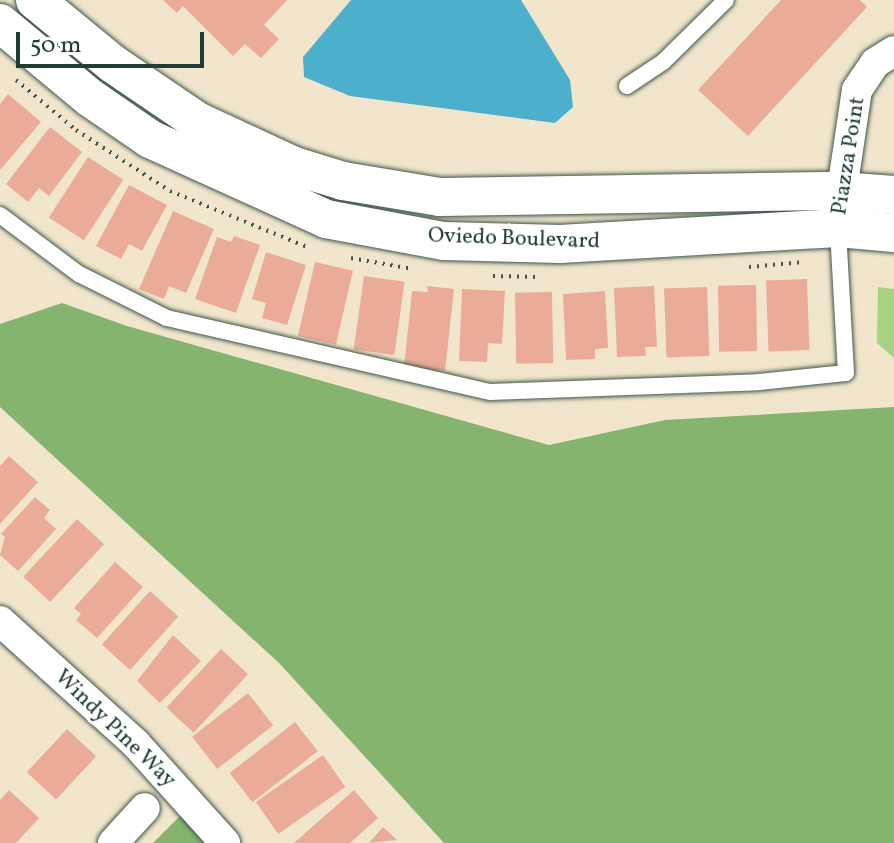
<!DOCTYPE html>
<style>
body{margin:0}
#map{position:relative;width:894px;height:843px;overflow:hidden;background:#f1e6cc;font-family:Vollkorn,serif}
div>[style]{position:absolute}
.green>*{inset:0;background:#a7d27f}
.forest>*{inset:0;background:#85b46e}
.water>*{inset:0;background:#4cafcb}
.building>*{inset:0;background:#ebab99;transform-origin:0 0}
.path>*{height:4px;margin-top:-2px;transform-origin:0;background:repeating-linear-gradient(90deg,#3e564b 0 2px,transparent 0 8px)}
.roads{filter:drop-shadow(0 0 2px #3e564b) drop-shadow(0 0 2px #3e564b)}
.service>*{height:16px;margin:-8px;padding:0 8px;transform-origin:8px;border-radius:8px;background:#fff}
.minor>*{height:30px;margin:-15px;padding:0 15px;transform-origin:15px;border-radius:15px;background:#fff}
.tertiary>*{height:38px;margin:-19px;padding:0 19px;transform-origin:19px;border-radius:19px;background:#fff}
span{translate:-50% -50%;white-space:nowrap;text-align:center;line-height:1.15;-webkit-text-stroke:6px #fff;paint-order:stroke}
.street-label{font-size:22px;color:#1f3d34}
.scale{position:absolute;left:16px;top:32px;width:188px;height:36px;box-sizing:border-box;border:4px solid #1f3d34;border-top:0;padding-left:10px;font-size:24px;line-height:28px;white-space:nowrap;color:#1f3d34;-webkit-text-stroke:6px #fff;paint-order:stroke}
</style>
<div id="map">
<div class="green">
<div style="clip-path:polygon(878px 287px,894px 289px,894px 358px,877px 343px)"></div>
</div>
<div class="forest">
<div style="clip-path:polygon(62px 303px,127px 326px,549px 445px,665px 420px,894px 407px,894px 843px,444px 843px,279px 663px,0 407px,0 324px)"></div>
<div style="clip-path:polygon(182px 814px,208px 843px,153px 843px)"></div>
</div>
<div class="water">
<div style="clip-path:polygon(351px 0,521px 0,570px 80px,573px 107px,555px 123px,350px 96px,304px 77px,303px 57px)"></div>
</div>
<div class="building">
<div style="clip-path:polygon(163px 0,287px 0,264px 25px,279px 39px,261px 58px,245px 44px,233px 56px,183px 6px,177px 13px)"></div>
<div style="clip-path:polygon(781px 0,860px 0,867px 7px,748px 136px,698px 90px)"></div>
<div style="clip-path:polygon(8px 94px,41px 122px,0 170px,0 104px)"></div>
<div style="clip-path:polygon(50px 127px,82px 152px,49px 196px,39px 188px,28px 202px,6px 184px)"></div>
<div style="left:88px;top:157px;width:42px;height:72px;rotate:33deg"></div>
<div style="clip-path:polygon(129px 185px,167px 205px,142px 251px,129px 244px,121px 259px,96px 246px)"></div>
<div style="clip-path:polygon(173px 211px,214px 229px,186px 293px,169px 286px,164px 299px,139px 289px)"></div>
<div style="clip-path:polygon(234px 236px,260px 245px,236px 313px,195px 299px,217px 237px,231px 242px)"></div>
<div style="clip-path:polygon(266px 252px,306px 265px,287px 325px,262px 318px,266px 303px,252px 299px)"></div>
<div style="left:315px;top:262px;width:39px;height:76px;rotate:13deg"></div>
<div style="left:364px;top:276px;width:41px;height:74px;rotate:8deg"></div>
<div style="left:807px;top:279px;width:71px;height:41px;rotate:88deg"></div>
<div style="left:756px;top:285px;width:66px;height:38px;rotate:89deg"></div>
<div style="clip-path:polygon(427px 286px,454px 289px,445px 371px,404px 367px,412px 291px,428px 292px)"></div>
<div style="clip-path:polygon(654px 286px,657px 347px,645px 347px,646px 356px,617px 357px,614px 288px)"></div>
<div style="left:707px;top:287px;width:69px;height:43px;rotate:88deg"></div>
<div style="clip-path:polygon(462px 289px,505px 291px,502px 344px,488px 343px,487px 362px,459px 361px)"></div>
<div style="clip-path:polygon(605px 291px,608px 348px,595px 349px,595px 359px,566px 360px,563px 294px)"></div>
<div style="left:552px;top:292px;width:71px;height:37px;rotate:89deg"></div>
<div style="clip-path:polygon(9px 456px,38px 482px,0 524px,0 466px)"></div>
<div style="clip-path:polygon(35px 497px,50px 510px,44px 518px,56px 529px,18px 571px,0 555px,5px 537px,1px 534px)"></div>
<div style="left:77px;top:519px;width:37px;height:79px;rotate:43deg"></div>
<div style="clip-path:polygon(115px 562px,143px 587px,97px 638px,76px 620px,81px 614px,74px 608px)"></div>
<div style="left:150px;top:591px;width:38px;height:72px;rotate:42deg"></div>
<div style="clip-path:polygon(173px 635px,201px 661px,160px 703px,137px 681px)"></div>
<div style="left:221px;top:649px;width:37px;height:80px;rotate:43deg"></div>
<div style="left:248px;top:693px;width:41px;height:71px;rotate:52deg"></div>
<div style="left:295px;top:722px;width:37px;height:83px;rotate:52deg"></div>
<div style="left:67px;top:729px;width:40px;height:59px;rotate:43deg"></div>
<div style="left:323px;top:755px;width:39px;height:82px;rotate:55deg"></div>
<div style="clip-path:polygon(9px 790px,39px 818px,16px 843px,0 843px,0 800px)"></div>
<div style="clip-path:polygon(354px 790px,378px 818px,350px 843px,294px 843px)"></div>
<div style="clip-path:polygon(383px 827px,397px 840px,369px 843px)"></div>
</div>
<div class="path">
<div style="left:16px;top:80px;width:78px;rotate:39.8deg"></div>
<div style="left:76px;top:130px;width:112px;rotate:33deg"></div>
<div style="left:170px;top:191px;width:148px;rotate:22.2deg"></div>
<div style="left:351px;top:258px;width:63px;rotate:10.1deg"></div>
<div style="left:749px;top:267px;width:55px;rotate:-5.2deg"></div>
<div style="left:493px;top:276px;width:44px;rotate:1.3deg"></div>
</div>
<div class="roads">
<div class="service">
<div style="left:627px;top:86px;width:43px;rotate:-33.7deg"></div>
<div style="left:663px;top:62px;width:88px;rotate:-44.5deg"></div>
<div style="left:0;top:215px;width:99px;rotate:36.8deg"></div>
<div style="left:79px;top:274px;width:98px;rotate:26.6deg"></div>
<div style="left:167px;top:318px;width:331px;rotate:12.9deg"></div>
<div style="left:490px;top:392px;width:269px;rotate:-2.1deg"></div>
<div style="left:759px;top:382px;width:87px;rotate:-5.9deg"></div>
<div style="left:846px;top:373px;width:145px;rotate:-93.2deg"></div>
</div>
<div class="minor">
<div style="left:839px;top:210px;width:121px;rotate:-81.5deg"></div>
<div style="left:857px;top:90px;width:32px;rotate:-56deg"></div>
<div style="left:875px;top:63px;width:22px;rotate:-32deg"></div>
<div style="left:0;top:621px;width:183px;rotate:42.1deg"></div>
<div style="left:136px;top:744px;width:133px;rotate:48deg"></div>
<div style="left:113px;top:843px;width:47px;rotate:-47.6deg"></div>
</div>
<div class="tertiary">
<div style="left:35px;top:0;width:101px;rotate:39.4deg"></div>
<div style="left:113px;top:64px;width:102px;rotate:34.2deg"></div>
<div style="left:197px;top:121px;width:107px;rotate:24.9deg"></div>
<div style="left:294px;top:166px;width:51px;rotate:17deg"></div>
<div style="left:343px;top:181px;width:98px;rotate:9.4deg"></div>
<div style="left:440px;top:197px;width:400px;rotate:-0.9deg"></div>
<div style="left:840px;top:191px;width:54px;rotate:4.2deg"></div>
<div style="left:0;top:23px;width:116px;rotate:39.7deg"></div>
<div style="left:89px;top:97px;width:74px;rotate:34.5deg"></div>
<div style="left:150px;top:139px;width:193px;rotate:24.4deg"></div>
<div style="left:326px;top:219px;width:120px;rotate:10.6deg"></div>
<div style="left:444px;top:241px;width:116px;rotate:1.5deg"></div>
<div style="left:560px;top:244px;width:278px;rotate:-3.3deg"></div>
<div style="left:838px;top:228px;width:56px;rotate:5.1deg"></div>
</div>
</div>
<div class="street-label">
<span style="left:849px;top:156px;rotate:-81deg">Piazza Point</span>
<span style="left:514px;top:239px;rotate:2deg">Oviedo Boulevard</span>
<span style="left:115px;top:729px;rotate:44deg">Windy Pine Way</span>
</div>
<div class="scale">50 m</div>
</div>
